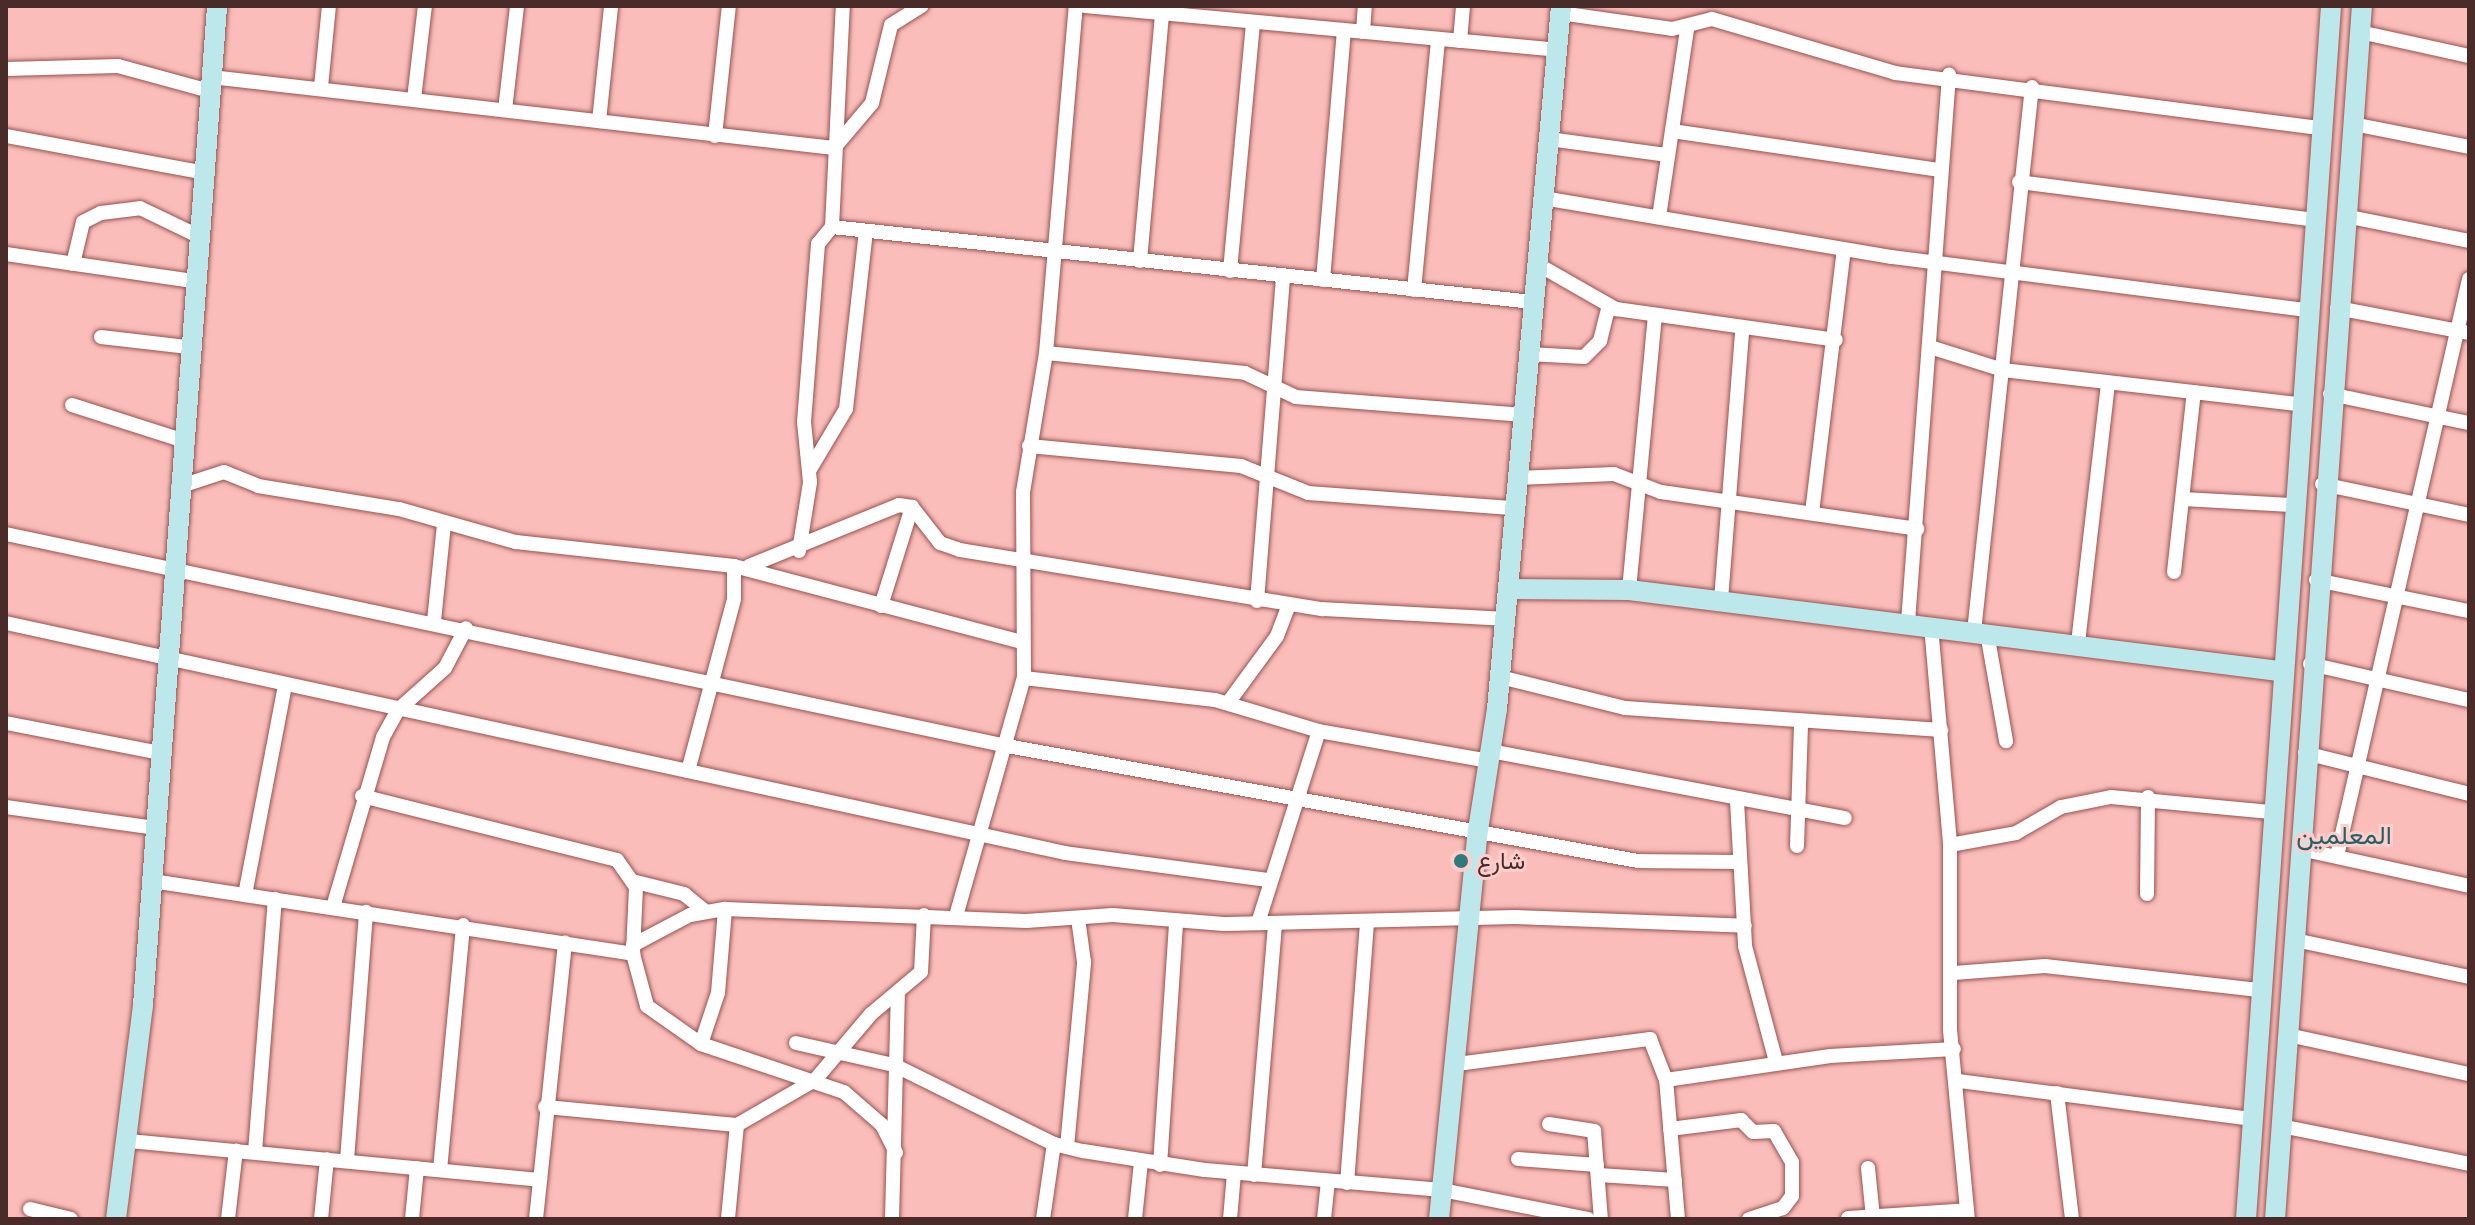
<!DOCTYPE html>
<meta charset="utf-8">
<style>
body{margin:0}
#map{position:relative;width:2475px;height:1225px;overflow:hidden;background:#fabdba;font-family:Arial,Vazirmatn,sans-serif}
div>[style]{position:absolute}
.roads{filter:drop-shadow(0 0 2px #965452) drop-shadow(0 0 2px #965452)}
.street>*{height:14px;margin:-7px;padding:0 7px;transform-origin:7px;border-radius:7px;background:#fff}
.secondary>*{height:20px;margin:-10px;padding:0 10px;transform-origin:10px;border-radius:10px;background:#bde8eb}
.dots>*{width:22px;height:22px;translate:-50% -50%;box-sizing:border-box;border:4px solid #fdcecc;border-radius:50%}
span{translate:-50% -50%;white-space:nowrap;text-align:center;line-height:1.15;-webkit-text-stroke:6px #fdcecc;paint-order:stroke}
.poi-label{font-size:24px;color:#492b2a}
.left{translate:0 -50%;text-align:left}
.neighbourhood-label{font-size:26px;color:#276165}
.frame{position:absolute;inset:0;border:8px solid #492b2a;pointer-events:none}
</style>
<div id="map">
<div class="roads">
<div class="street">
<div style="left:1085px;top:6px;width:474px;rotate:5.3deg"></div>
<div style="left:1560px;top:13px;width:113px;rotate:8.1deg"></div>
<div style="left:1672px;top:29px;width:41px;rotate:-14deg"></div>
<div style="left:1712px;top:19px;width:191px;rotate:16.4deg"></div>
<div style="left:1895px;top:73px;width:430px;rotate:7.4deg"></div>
<div style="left:1363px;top:32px;width:26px;rotate:-86deg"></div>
<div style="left:2360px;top:32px;width:112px;rotate:12.4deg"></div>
<div style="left:1460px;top:41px;width:35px;rotate:-85deg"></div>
<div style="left:6px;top:69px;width:112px;rotate:-1.5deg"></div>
<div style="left:118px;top:66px;width:95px;rotate:15.2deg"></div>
<div style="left:211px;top:77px;width:627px;rotate:6.5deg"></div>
<div style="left:834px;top:148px;width:59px;rotate:-49.8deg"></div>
<div style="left:872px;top:103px;width:80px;rotate:-76.3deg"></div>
<div style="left:891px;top:25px;width:36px;rotate:-32deg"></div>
<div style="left:321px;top:87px;width:81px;rotate:-84.4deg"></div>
<div style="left:414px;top:99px;width:94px;rotate:-83.3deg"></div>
<div style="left:505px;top:110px;width:105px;rotate:-83.4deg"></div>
<div style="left:599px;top:121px;width:116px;rotate:-84deg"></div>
<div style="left:2353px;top:124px;width:118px;rotate:11.2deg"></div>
<div style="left:1672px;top:131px;width:271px;rotate:8.3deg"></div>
<div style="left:6px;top:136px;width:198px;rotate:10.5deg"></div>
<div style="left:715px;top:136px;width:131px;rotate:-83.9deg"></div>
<div style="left:1549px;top:139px;width:120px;rotate:7.7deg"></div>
<div style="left:2019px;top:182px;width:297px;rotate:7.3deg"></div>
<div style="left:1543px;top:198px;width:354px;rotate:9.6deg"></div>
<div style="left:1892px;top:257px;width:417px;rotate:7.3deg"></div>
<div style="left:2345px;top:216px;width:126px;rotate:11.4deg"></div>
<div style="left:1659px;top:217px;width:190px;rotate:-81.5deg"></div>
<div style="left:832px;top:227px;width:221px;rotate:-87.2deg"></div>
<div style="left:6px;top:254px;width:189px;rotate:8.2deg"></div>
<div style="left:1140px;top:261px;width:249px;rotate:-84.9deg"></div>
<div style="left:73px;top:264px;width:43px;rotate:-76.6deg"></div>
<div style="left:83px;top:222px;width:20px;rotate:-27deg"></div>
<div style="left:101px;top:213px;width:39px;rotate:-7deg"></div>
<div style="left:140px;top:208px;width:62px;rotate:25.7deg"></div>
<div style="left:1537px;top:264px;width:91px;rotate:29.7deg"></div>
<div style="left:1616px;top:309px;width:222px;rotate:8deg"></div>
<div style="left:1230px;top:271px;width:250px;rotate:-84.7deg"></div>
<div style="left:1323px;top:280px;width:251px;rotate:-85.2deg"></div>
<div style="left:1414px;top:290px;width:252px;rotate:-84.5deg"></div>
<div style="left:2337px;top:308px;width:134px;rotate:10.7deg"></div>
<div style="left:101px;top:337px;width:88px;rotate:6.6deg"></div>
<div style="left:1930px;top:347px;width:77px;rotate:17.5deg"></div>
<div style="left:2003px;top:370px;width:298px;rotate:6.6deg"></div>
<div style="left:1046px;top:353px;width:200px;rotate:5.7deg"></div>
<div style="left:1245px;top:373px;width:56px;rotate:25.2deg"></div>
<div style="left:1296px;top:397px;width:228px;rotate:4.5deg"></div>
<div style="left:1528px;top:354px;width:56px;rotate:3.1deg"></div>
<div style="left:1584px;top:357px;width:23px;rotate:-45deg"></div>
<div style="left:1600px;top:341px;width:37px;rotate:-76deg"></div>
<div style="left:2330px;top:394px;width:142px;rotate:11.8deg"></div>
<div style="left:72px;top:405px;width:115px;rotate:17.7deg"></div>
<div style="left:1029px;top:446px;width:213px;rotate:5.4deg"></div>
<div style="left:1241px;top:466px;width:72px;rotate:21.9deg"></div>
<div style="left:1308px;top:493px;width:207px;rotate:4.2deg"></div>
<div style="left:809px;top:471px;width:72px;rotate:-59.2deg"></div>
<div style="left:846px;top:409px;width:179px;rotate:-83.6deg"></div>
<div style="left:1517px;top:478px;width:97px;rotate:-2.4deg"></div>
<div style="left:1614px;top:474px;width:50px;rotate:21deg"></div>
<div style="left:1661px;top:492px;width:259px;rotate:8.2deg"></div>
<div style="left:2322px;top:484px;width:150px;rotate:11.9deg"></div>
<div style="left:178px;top:487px;width:48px;rotate:-18.1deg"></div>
<div style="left:224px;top:472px;width:37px;rotate:22deg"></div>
<div style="left:258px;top:486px;width:143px;rotate:9.3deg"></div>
<div style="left:399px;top:509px;width:122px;rotate:15.8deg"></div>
<div style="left:516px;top:542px;width:219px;rotate:6.3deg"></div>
<div style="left:734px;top:566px;width:297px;rotate:14.8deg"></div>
<div style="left:2183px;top:499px;width:108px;rotate:3.2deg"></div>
<div style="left:1812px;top:513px;width:265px;rotate:-83.1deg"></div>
<div style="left:6px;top:534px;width:1023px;rotate:11.96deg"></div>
<div style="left:1007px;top:746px;width:641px;rotate:10.33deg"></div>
<div style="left:1638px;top:861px;width:97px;rotate:0.6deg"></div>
<div style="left:799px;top:551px;width:70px;rotate:-80.9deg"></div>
<div style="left:810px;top:482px;width:60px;rotate:-95.7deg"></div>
<div style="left:804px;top:422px;width:179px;rotate:-85.5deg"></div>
<div style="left:818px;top:244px;width:22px;rotate:-51deg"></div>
<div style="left:832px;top:227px;width:705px;rotate:6.11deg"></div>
<div style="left:749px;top:566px;width:162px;rotate:-22.1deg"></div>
<div style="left:899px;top:505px;width:13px;rotate:9deg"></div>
<div style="left:912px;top:507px;width:46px;rotate:52.1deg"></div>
<div style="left:940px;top:543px;width:21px;rotate:19deg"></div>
<div style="left:960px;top:550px;width:367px;rotate:9.3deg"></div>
<div style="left:1322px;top:609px;width:183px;rotate:3.1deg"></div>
<div style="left:2174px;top:572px;width:181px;rotate:-83.7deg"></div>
<div style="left:2316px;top:580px;width:156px;rotate:11.5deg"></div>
<div style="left:1629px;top:590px;width:276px;rotate:-84.6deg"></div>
<div style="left:1721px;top:600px;width:269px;rotate:-85.5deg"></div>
<div style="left:1257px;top:601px;width:326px;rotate:-85.4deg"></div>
<div style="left:881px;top:606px;width:104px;rotate:-72.6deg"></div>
<div style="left:434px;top:621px;width:98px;rotate:-84.1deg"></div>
<div style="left:1908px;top:622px;width:549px;rotate:-85.71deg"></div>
<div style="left:6px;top:623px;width:1084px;rotate:12.25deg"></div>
<div style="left:1065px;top:853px;width:205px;rotate:7.6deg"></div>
<div style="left:1931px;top:626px;width:220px;rotate:85deg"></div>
<div style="left:1950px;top:845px;width:185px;rotate:90deg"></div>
<div style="left:1950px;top:1030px;width:190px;rotate:84.6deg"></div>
<div style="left:1974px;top:632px;width:548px;rotate:-83.93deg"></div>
<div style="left:1987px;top:633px;width:110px;rotate:80deg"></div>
<div style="left:2078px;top:643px;width:262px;rotate:-83.4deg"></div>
<div style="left:2310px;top:664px;width:163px;rotate:12.8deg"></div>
<div style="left:1500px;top:677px;width:129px;rotate:13.9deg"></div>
<div style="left:1625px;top:708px;width:317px;rotate:4deg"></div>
<div style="left:1024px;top:678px;width:192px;rotate:6.6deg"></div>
<div style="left:1215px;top:700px;width:109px;rotate:16.6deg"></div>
<div style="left:1319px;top:731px;width:173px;rotate:10deg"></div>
<div style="left:1228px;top:703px;width:83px;rotate:-53.8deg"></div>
<div style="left:1277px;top:636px;width:33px;rotate:-69deg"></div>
<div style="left:6px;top:723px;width:158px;rotate:11deg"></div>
<div style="left:1490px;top:751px;width:361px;rotate:10.7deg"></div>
<div style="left:2305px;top:753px;width:169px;rotate:14deg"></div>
<div style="left:688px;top:771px;width:178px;rotate:-75deg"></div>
<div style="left:734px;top:599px;width:33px;rotate:-90deg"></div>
<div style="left:362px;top:796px;width:263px;rotate:14.1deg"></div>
<div style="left:617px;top:860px;width:33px;rotate:55deg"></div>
<div style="left:636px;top:887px;width:67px;rotate:92.6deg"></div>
<div style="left:633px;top:954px;width:54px;rotate:74.9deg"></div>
<div style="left:647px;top:1006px;width:66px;rotate:35.1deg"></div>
<div style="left:701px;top:1044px;width:151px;rotate:18.6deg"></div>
<div style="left:844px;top:1092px;width:50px;rotate:41deg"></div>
<div style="left:882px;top:1125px;width:31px;rotate:63deg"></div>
<div style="left:1737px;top:801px;width:145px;rotate:86.8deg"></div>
<div style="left:1745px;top:946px;width:120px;rotate:75deg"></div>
<div style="left:6px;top:807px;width:150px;rotate:8deg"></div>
<div style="left:1950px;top:845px;width:67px;rotate:-10.3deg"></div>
<div style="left:2016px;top:833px;width:52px;rotate:-30deg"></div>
<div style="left:2061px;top:807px;width:51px;rotate:-11.3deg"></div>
<div style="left:2111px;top:797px;width:160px;rotate:5.4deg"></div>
<div style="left:1797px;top:846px;width:122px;rotate:-88.1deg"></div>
<div style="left:2300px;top:849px;width:173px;rotate:12.3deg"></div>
<div style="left:2337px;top:856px;width:592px;rotate:-77.11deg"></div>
<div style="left:152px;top:881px;width:487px;rotate:8.6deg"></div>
<div style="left:632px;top:881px;width:54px;rotate:14deg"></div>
<div style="left:684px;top:894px;width:26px;rotate:39deg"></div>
<div style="left:2147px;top:894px;width:97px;rotate:-89.4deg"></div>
<div style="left:245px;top:895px;width:214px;rotate:-79.2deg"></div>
<div style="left:333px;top:907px;width:177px;rotate:-73.6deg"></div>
<div style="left:383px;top:737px;width:31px;rotate:-61deg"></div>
<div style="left:398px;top:710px;width:63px;rotate:-41.8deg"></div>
<div style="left:445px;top:668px;width:45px;rotate:-62.3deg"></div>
<div style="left:956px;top:916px;width:248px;rotate:-74.1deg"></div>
<div style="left:1024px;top:678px;width:186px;rotate:-90.3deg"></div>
<div style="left:1023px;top:492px;width:141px;rotate:-80.6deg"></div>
<div style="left:1046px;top:353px;width:348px;rotate:-85.1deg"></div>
<div style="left:1258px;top:923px;width:201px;rotate:-72.4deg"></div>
<div style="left:2295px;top:940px;width:178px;rotate:12deg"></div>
<div style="left:633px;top:945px;width:64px;rotate:-27.8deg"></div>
<div style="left:690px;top:915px;width:36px;rotate:-10deg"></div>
<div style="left:725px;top:909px;width:301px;rotate:2.3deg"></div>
<div style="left:1026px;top:921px;width:87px;rotate:-3.9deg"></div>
<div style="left:1113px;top:915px;width:111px;rotate:4.6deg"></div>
<div style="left:1224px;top:924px;width:291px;rotate:-1.4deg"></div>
<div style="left:1515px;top:917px;width:230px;rotate:2.2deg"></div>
<div style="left:1954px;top:973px;width:91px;rotate:-4.4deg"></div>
<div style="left:2045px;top:966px;width:215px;rotate:6.4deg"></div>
<div style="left:2288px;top:1035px;width:185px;rotate:12.2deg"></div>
<div style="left:796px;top:1043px;width:100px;rotate:12.7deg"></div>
<div style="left:894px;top:1065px;width:178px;rotate:26.3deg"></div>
<div style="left:1054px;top:1144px;width:30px;rotate:14deg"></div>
<div style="left:1083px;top:1151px;width:123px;rotate:8.9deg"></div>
<div style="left:1205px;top:1170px;width:238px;rotate:4.8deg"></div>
<div style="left:1442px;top:1190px;width:149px;rotate:11.2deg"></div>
<div style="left:701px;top:1044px;width:54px;rotate:-71.6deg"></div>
<div style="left:718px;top:993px;width:84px;rotate:-85.2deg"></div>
<div style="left:1457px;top:1064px;width:195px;rotate:-7.4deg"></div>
<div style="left:1650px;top:1039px;width:44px;rotate:68.7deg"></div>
<div style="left:1959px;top:1081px;width:295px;rotate:7.4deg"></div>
<div style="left:2057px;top:1093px;width:127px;rotate:83.2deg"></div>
<div style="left:545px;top:1107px;width:193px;rotate:5.4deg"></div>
<div style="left:737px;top:1125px;width:94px;rotate:95.5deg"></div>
<div style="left:1549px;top:1124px;width:46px;rotate:8.8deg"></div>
<div style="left:1594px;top:1131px;width:88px;rotate:85.5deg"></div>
<div style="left:737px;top:1125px;width:90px;rotate:-30deg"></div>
<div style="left:815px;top:1080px;width:87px;rotate:-49.7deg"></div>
<div style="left:871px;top:1014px;width:65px;rotate:-40deg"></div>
<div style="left:921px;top:972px;width:57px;rotate:-87deg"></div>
<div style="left:2281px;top:1126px;width:192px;rotate:11.4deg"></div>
<div style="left:1670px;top:1129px;width:72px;rotate:-7.2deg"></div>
<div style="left:1741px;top:1120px;width:17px;rotate:45deg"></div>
<div style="left:1753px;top:1132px;width:21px;rotate:-3deg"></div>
<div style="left:1774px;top:1131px;width:36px;rotate:60deg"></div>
<div style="left:1792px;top:1162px;width:34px;rotate:90deg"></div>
<div style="left:1792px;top:1196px;width:15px;rotate:127deg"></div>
<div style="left:1783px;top:1208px;width:36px;rotate:162deg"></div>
<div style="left:128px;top:1141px;width:414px;rotate:5.4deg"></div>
<div style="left:1067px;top:1147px;width:186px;rotate:-84.7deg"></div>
<div style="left:1084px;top:962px;width:44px;rotate:-97.8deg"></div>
<div style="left:255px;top:1152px;width:254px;rotate:-85.5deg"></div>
<div style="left:1518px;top:1159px;width:79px;rotate:4.3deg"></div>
<div style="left:347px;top:1160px;width:249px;rotate:-85.6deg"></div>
<div style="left:1160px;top:1165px;width:245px;rotate:-86.2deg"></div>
<div style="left:1868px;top:1168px;width:49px;rotate:84.2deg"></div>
<div style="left:440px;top:1170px;width:246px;rotate:-84.6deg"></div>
<div style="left:1254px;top:1175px;width:253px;rotate:-85.2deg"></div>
<div style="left:1599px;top:1175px;width:76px;rotate:3.8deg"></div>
<div style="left:1347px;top:1183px;width:260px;rotate:-85.6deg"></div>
<div style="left:30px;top:1209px;width:42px;rotate:13.7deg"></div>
<div style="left:1848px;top:1218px;width:119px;rotate:-3.8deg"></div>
<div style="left:228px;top:1219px;width:69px;rotate:-83.4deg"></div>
<div style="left:321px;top:1219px;width:60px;rotate:-84.3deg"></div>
<div style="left:412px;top:1219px;width:51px;rotate:-84.4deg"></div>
<div style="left:536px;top:1219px;width:278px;rotate:-84deg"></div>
<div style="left:892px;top:1219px;width:224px;rotate:-88.5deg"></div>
<div style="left:1043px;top:1219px;width:76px;rotate:-81.7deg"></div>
<div style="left:1135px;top:1219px;width:57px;rotate:-84deg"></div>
<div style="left:1230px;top:1219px;width:46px;rotate:-85deg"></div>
<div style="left:1324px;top:1219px;width:37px;rotate:-84deg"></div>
<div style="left:1678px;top:1219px;width:140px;rotate:-94.9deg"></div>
<div style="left:1666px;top:1080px;width:166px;rotate:-8.3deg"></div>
<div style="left:1830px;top:1056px;width:124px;rotate:-3.2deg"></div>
</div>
<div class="secondary">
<div style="left:1508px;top:589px;width:121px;rotate:0.5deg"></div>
<div style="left:1629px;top:590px;width:655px;rotate:7.1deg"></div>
<div style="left:116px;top:1219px;width:216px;rotate:-82.8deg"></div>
<div style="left:143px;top:1005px;width:1002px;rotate:-85.76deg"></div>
<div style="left:1439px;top:1219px;width:391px;rotate:-84.3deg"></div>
<div style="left:1478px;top:830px;width:122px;rotate:-81.1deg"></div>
<div style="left:1497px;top:709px;width:706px;rotate:-84.8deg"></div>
<div style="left:2246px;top:1219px;width:1216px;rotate:-85.99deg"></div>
<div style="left:2275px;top:1219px;width:1216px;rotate:-85.9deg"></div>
</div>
</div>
<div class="dots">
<div style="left:1461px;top:861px;background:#30797f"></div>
</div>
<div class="poi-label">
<span class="left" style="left:1477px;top:861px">شارع</span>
</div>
<div class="neighbourhood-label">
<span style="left:2344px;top:836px">المعلمين</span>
</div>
<div class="frame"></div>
</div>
